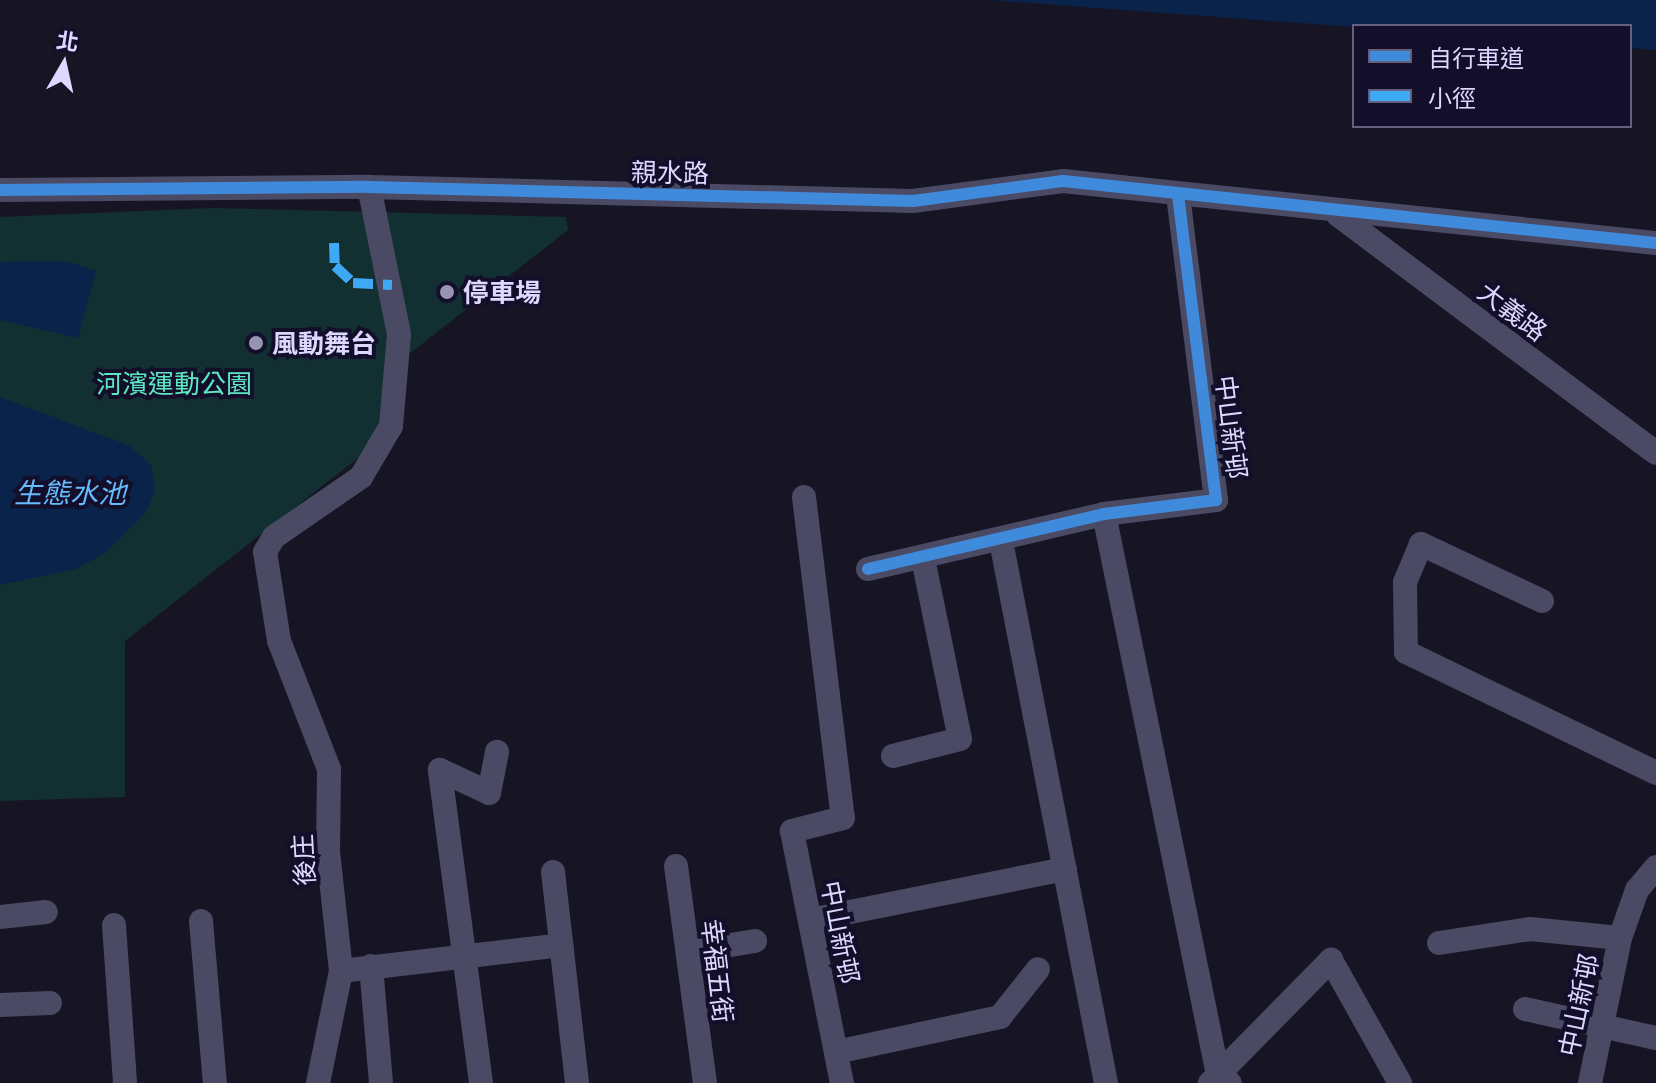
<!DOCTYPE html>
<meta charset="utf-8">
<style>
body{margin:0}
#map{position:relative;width:1656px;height:1083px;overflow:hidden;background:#171524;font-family:"Exo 2","Noto Sans TC",sans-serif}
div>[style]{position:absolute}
.green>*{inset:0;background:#123031}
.water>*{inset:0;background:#0a234b}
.minor>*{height:24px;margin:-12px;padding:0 12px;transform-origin:12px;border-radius:12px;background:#4a4a65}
.quiet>*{height:10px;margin-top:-5px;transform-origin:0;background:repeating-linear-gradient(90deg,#3fa9f5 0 20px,transparent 0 30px)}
.cycleway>*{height:12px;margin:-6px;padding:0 6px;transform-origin:6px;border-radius:6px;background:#408adc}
.dots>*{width:22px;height:22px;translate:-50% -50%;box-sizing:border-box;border:4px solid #130f2a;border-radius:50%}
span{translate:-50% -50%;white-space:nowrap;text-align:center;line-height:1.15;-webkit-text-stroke:8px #130f2a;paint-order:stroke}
.street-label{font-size:26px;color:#dcd8ff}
.poi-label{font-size:26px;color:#dcd8ff;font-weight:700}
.left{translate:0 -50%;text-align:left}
.park-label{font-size:26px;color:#5be7c2}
.water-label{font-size:28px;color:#6bf;font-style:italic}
.legend{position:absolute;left:1352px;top:24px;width:280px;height:104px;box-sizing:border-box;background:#130f2a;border:2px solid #635f7f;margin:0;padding:10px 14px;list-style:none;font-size:24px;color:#dcd8ff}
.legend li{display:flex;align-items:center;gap:16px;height:40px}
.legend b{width:40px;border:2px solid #635f7f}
.north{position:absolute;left:24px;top:24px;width:80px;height:80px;-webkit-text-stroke:6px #130f2a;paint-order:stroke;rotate:9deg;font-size:22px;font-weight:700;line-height:32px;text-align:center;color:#dcd8ff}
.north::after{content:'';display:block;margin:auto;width:28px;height:36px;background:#dcd8ff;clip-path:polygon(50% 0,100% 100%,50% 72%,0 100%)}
</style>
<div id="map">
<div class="green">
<div style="clip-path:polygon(212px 208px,566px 217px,568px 230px,409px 354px,400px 425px,125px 641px,125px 797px,0 801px,0 217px)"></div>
</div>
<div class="water">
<div style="clip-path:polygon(989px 0,1656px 0,1656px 50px,1630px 48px,1630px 26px,1354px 27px)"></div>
<div style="clip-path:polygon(65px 261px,96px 271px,78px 338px,0 320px,0 262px)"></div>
<div style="clip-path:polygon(0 397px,130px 446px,151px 465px,155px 490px,146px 512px,105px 553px,76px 569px,0 585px)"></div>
</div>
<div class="minor">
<div style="left:0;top:190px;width:369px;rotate:-0.5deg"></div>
<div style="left:369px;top:187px;width:544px;rotate:1.47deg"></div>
<div style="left:913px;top:201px;width:151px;rotate:-7.6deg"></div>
<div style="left:1063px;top:181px;width:596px;rotate:5.97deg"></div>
<div style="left:1338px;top:215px;width:397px;rotate:36.8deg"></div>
<div style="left:804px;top:497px;width:323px;rotate:83.1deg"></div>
<div style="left:843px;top:818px;width:53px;rotate:165.7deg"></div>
<div style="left:792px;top:831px;width:257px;rotate:78.8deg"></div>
<div style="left:1104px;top:514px;width:572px;rotate:78.51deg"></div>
<div style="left:1218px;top:1075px;width:14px;rotate:34deg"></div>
<div style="left:1001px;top:541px;width:552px;rotate:79.04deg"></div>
<div style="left:868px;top:569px;width:242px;rotate:-13.1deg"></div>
<div style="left:1104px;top:514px;width:113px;rotate:-7.1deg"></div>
<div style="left:1216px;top:500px;width:306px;rotate:-97.1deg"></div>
<div style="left:1542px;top:601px;width:134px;rotate:-154.8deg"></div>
<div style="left:1421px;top:544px;width:41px;rotate:112.8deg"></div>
<div style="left:1405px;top:582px;width:70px;rotate:89.2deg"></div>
<div style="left:1406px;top:652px;width:278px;rotate:25.8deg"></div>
<div style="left:893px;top:756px;width:69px;rotate:-14.2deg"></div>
<div style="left:960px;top:739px;width:185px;rotate:-101.6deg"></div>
<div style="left:676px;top:866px;width:219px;rotate:82.4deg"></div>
<div style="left:553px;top:872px;width:212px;rotate:83.5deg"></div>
<div style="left:0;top:917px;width:46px;rotate:-6.2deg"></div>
<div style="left:810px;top:920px;width:260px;rotate:-11.3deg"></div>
<div style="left:201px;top:921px;width:163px;rotate:85.1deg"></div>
<div style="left:114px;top:925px;width:158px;rotate:86deg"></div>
<div style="left:1439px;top:943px;width:92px;rotate:-8.7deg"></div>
<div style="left:1530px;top:929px;width:90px;rotate:5.7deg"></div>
<div style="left:688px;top:952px;width:68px;rotate:-9.3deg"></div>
<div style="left:371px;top:966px;width:117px;rotate:85.1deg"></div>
<div style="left:341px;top:971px;width:222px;rotate:-6.7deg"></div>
<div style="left:0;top:1005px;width:50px;rotate:-2.3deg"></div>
<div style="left:1525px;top:1009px;width:134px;rotate:12.5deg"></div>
<div style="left:836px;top:1052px;width:168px;rotate:-12deg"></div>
<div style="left:1000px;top:1017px;width:61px;rotate:-51.6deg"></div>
<div style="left:318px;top:1083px;width:114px;rotate:-78.4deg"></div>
<div style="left:341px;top:971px;width:120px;rotate:-96.2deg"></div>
<div style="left:328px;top:852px;width:83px;rotate:-89.3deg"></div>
<div style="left:329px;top:769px;width:137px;rotate:-111.3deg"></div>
<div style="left:279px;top:641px;width:90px;rotate:-98.9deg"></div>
<div style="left:265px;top:552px;width:17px;rotate:-59deg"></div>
<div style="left:274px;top:537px;width:106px;rotate:-34.6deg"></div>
<div style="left:361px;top:477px;width:59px;rotate:-59.5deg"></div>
<div style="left:391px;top:426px;width:92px;rotate:-85deg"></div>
<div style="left:399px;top:334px;width:150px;rotate:-101.5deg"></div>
<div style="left:481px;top:1083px;width:316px;rotate:-97.5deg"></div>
<div style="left:440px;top:770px;width:54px;rotate:25.1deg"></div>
<div style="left:489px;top:793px;width:42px;rotate:-79deg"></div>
<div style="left:1210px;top:1083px;width:173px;rotate:-45.5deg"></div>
<div style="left:1331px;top:960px;width:141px;rotate:60.7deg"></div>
<div style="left:1590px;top:1083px;width:148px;rotate:-78.3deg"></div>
<div style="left:1620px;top:938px;width:51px;rotate:-70.5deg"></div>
<div style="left:1637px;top:890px;width:30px;rotate:-50deg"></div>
</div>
<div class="quiet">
<div style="left:334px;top:243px;width:23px;rotate:88deg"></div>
<div style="left:335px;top:266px;width:25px;rotate:43deg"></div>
<div style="left:353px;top:283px;width:39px;rotate:3deg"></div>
</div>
<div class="cycleway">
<div style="left:0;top:190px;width:369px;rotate:-0.5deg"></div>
<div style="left:369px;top:187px;width:544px;rotate:1.47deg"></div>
<div style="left:913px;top:201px;width:151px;rotate:-7.6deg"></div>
<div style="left:1063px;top:181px;width:596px;rotate:5.97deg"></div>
<div style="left:868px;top:569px;width:242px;rotate:-13.1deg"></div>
<div style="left:1104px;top:514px;width:113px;rotate:-7.1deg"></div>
<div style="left:1216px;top:500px;width:306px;rotate:-97.1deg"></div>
</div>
<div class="dots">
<div style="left:447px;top:292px;background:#9794b2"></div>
<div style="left:256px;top:343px;background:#9794b2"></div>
</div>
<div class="street-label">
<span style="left:670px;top:172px;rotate:1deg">親水路</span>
<span style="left:1513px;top:311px;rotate:37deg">大義路</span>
<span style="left:1232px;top:427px;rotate:83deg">中山新邨</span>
<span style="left:303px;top:860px;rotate:-93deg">後庄</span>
<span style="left:841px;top:932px;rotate:79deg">中山新邨</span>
<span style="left:718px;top:971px;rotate:83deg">幸福五街</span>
<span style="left:1578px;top:1005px;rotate:-78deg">中山新邨</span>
</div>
<div class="poi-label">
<span class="left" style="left:463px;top:292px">停車場</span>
<span class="left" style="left:272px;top:343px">風動舞台</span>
</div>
<div class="park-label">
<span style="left:174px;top:383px">河濱運動公園</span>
</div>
<div class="water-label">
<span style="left:70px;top:492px">生態水池</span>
</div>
<ul class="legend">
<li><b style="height:10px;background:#408adc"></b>自行車道</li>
<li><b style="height:10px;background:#3fa9f5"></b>小徑</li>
</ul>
<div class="north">北</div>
</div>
